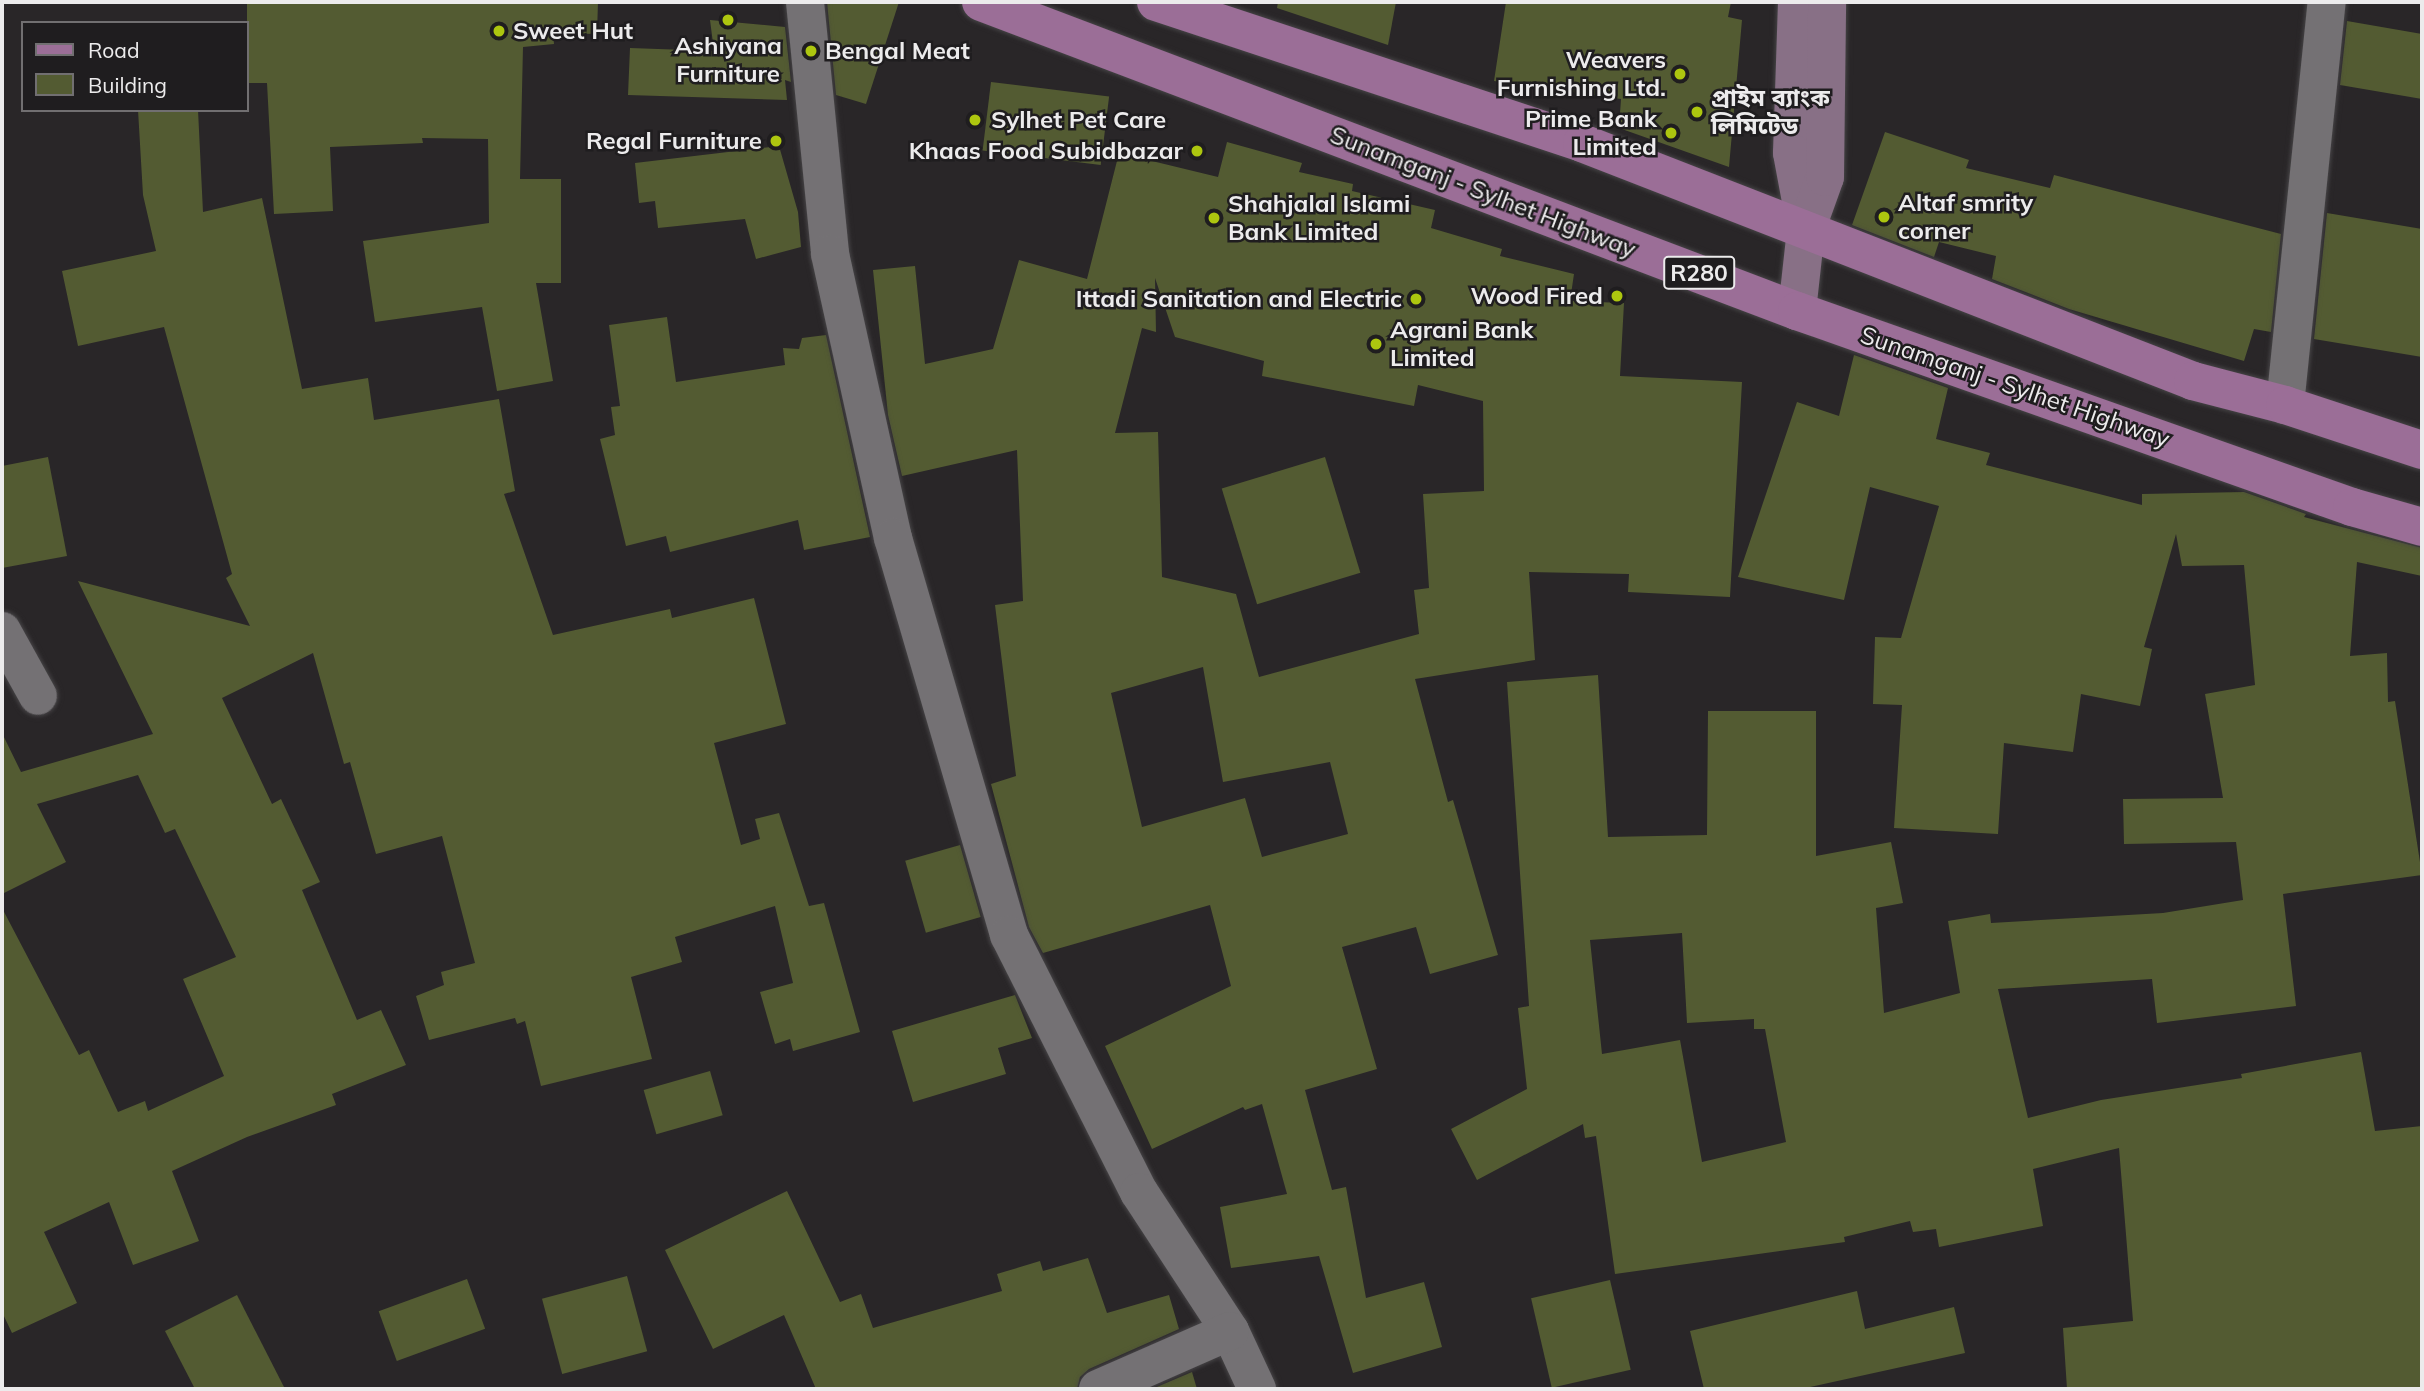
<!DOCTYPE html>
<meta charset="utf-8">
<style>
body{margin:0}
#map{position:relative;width:2424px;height:1391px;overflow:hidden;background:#292628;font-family:Mulish,"Noto Sans Bengali",sans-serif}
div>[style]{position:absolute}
.building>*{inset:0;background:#535b32;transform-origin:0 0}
.roads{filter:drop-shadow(0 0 2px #464446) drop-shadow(0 0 2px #464446)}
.street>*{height:38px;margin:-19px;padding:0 19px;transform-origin:19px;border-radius:19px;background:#747174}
.secondary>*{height:38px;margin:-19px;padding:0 19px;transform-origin:19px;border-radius:19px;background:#887086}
.primary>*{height:38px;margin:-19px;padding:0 19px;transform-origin:19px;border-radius:19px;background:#9b6e97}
.dots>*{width:19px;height:19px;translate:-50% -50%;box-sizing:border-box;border:4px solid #1f1d1f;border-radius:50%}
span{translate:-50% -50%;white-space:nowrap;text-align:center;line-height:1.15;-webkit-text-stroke:5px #1f1d1f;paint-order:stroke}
.shield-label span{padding:2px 5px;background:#1f1d1f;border:2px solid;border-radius:5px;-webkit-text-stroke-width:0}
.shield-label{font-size:23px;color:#ecebec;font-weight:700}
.poi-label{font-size:24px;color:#ecebec;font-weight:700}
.left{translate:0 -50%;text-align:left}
.right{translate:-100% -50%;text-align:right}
.street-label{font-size:24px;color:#ecebec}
.frame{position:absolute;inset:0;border:4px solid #ecebec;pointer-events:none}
.legend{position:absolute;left:21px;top:21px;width:228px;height:91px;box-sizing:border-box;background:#1f1d1f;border:2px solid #716f71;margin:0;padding:9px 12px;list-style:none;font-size:21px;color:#ecebec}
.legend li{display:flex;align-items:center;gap:14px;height:35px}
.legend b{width:35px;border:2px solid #716f71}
</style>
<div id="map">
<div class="building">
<div style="clip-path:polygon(247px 2px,598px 2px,597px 34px,553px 33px,554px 44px,523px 47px,520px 179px,561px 179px,561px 283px,536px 283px,553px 381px,497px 391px,482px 307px,375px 322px,363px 241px,489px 223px,488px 139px,422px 138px,423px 143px,330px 147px,333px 211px,274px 214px,267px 83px,247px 83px)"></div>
<div style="clip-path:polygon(827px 2px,899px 2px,866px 104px,836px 95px)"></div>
<div style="clip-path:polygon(1278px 2px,1396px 2px,1388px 45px,1277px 8px)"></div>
<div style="clip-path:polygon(1506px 2px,1731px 2px,1728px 17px,1742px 20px,1729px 167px,1619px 128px,1621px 99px,1494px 81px)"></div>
<div style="clip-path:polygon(710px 20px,785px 27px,791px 82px,785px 80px,787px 100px,628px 95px,630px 48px,714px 51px)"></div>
<div style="clip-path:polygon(2347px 21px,2422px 34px,2422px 99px,2340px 85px)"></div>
<div style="left:991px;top:82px;width:119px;height:69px;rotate:7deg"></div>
<div style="clip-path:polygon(138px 110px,198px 110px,203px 212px,262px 198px,302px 389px,368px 378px,374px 420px,499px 399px,515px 491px,504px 494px,553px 635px,670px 609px,672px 618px,754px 598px,786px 724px,714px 743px,741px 845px,760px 839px,755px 819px,779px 813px,809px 906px,824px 903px,860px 1032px,793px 1051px,790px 1039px,775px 1044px,760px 992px,793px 983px,775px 906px,675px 937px,682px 962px,631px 977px,652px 1059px,541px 1086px,525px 1021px,517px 1024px,515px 1018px,429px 1040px,416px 996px,444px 985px,441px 972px,475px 963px,442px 836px,376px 854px,350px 762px,344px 764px,313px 653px,222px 698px,272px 804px,281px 799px,320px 882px,302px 890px,357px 1020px,381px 1010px,406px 1065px,332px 1094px,336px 1105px,247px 1137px,172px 1171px,199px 1241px,133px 1265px,109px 1202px,44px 1232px,77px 1303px,12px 1333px,2px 1312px,2px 908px,79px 1055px,89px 1050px,118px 1112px,145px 1101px,148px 1111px,224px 1076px,183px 979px,236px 957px,175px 829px,165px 833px,138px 775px,37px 804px,66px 862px,2px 894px,2px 733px,21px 772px,153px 734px,78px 581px,250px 626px,226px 578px,232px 574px,164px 327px,78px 346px,62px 271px,156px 251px,143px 195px)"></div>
<div style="clip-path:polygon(1885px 132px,1969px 160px,1966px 168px,2050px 188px,2054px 175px,2281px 234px,2271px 332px,2254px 329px,2244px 361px,2069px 309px,1992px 279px,1996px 256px,1939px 242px,1934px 257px,1852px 225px)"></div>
<div style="clip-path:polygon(evenodd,1227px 142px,1302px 163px,1299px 172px,1353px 184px,1352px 191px,1435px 210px,1431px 228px,1502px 249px,1500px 256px,1574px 274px,1570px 301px,1624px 303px,1620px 376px,1742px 382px,1730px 597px,1628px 592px,1629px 574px,1529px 572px,1535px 660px,1415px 679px,1448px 802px,1453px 800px,1498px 955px,1430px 974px,1416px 927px,1342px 947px,1377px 1069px,1305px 1090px,1332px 1190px,1346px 1187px,1366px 1298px,1424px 1282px,1442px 1347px,1353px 1373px,1319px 1256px,1231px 1268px,1220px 1207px,1287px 1194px,1262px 1104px,1245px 1110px,1243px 1107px,1152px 1149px,1105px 1046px,1231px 986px,1210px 905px,1043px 953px,1029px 927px,991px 784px,1016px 776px,995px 605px,1023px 601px,1017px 450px,902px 476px,888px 415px,873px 270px,915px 266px,925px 364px,993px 349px,1019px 260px,1087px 279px,1119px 153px,1218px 177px,1227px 142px,1155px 278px,1175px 337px,1264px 361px,1262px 376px,1414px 406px,1418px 385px,1483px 401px,1484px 491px,1423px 494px,1429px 588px,1414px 590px,1419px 634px,1259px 677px,1236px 594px,1162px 577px,1158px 432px,1115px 433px,1142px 328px,1156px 332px,1155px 278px,1227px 142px,1203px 667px,1223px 782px,1330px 762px,1348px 834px,1262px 857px,1245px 798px,1142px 827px,1111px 693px,1203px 667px)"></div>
<div style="clip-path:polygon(779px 146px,798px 212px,801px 247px,756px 259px,745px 219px,658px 228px,655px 201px,639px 203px,635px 163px)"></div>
<div style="clip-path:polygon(2327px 213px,2422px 229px,2422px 357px,2314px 339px)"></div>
<div style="clip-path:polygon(667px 317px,676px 382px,785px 365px,783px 348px,799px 349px,802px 338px,826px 335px,870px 537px,804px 550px,798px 520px,670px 552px,666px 536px,626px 546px,600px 439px,615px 435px,611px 407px,620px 406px,609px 325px)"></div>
<div style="clip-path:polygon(evenodd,1854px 355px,1948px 388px,1936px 439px,1990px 453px,1986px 465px,2142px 505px,2142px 494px,2244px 492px,2306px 514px,2304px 517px,2422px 548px,2422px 576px,2357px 562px,2350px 656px,2387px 653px,2388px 702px,2395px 701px,2422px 875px,2283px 894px,2296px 1006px,2157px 1023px,2152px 979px,1998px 989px,2028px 1118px,2101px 1100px,2242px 1078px,2241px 1074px,2361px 1052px,2375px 1131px,2422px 1126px,2422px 1389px,2067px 1389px,2063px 1328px,2133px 1321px,2119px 1148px,2033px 1169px,2043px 1226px,1939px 1247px,1936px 1229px,1913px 1232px,1910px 1221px,1844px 1237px,1845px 1242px,1615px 1274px,1596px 1136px,1585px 1138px,1583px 1124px,1477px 1180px,1451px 1129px,1527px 1089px,1518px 1008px,1529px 1006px,1507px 682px,1598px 675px,1608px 837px,1707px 835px,1708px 711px,1816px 711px,1816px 856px,1891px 842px,1903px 903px,1876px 908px,1884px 1013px,1960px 993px,1948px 921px,1990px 914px,1991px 923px,2163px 913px,2243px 900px,2236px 842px,2124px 844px,2123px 799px,2223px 798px,2205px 694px,2255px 685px,2244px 565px,2182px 566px,2176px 534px,2144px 647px,2152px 649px,2140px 706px,2081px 694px,2073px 752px,2004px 743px,1998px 834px,1894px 828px,1902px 705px,1873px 704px,1875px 637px,1901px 638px,1939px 506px,1870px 487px,1844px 600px,1738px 577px,1797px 402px,1839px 416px,1854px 355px,1682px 933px,1687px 1023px,1754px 1019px,1754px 1029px,1765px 1029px,1786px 1142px,1702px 1162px,1680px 1040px,1602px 1054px,1590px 940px,1682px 933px)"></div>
<div style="clip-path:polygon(48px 457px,67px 556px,2px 568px,2px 466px)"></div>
<div style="left:1325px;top:457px;width:121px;height:108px;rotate:73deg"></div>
<div style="left:960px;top:845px;width:75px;height:57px;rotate:74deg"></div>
<div style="clip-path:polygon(1015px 995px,1032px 1038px,998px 1048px,1006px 1074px,913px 1102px,892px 1031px)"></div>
<div style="left:710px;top:1071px;width:46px;height:69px;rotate:74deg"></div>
<div style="clip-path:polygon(787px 1191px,840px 1302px,861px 1294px,873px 1328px,1002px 1291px,997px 1274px,1040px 1261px,1043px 1271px,1088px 1258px,1107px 1313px,1169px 1295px,1179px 1329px,1089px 1369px,1080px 1377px,1077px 1389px,816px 1389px,784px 1315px,713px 1349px,665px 1250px)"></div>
<div style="left:627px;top:1276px;width:78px;height:88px;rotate:75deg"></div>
<div style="left:467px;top:1279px;width:53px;height:94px;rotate:70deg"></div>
<div style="left:1610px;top:1280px;width:92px;height:81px;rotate:77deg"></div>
<div style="clip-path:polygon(1857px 1291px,1865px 1329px,1954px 1307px,1965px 1353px,1801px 1389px,1704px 1389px,1690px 1331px)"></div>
<div style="clip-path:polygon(237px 1295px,285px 1389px,195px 1389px,165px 1331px)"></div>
<div style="clip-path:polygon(1192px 1372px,1197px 1389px,1152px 1389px)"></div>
</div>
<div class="roads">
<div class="street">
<div style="left:805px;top:2px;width:253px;rotate:84.3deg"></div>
<div style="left:830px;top:254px;width:291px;rotate:77.5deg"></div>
<div style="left:893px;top:538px;width:414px;rotate:73.7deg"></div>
<div style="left:1009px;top:935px;width:288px;rotate:63.2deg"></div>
<div style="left:1139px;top:1192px;width:166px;rotate:56.8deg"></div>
<div style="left:1230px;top:1331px;width:64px;rotate:65deg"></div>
<div style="left:2285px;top:405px;width:405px;rotate:-84.1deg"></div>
<div style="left:2px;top:631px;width:74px;rotate:61deg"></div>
<div style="left:1098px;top:1389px;width:144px;rotate:-23.7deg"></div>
</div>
<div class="secondary">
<div style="left:1797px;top:2px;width:151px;rotate:91.9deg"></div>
<div style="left:1792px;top:153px;width:76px;rotate:79.4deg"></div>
<div style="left:1797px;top:311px;width:81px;rotate:-83.7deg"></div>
<div style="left:1806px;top:230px;width:56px;rotate:-70.3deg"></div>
<div style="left:1825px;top:177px;width:175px;rotate:-89.3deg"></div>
</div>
<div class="primary">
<div style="left:981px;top:2px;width:873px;rotate:20.74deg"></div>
<div style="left:1797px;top:311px;width:589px;rotate:19.45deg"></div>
<div style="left:2352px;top:507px;width:73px;rotate:15.9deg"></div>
<div style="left:1156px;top:2px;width:449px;rotate:18.3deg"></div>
<div style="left:1582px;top:143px;width:656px;rotate:21.28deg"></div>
<div style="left:2193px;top:381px;width:95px;rotate:14.6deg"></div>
<div style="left:2285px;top:405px;width:144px;rotate:18.2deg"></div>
</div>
</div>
<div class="dots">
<div style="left:728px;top:20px;background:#adc60f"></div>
<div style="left:499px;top:31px;background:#adc60f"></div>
<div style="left:811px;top:51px;background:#adc60f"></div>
<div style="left:1680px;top:74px;background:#adc60f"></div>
<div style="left:1697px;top:112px;background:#adc60f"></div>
<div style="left:975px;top:120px;background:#adc60f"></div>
<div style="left:1671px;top:133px;background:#adc60f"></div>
<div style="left:776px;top:141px;background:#adc60f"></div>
<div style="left:1197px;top:151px;background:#adc60f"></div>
<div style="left:1884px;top:217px;background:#adc60f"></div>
<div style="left:1214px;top:218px;background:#adc60f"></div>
<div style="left:1617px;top:296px;background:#adc60f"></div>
<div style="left:1416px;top:299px;background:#adc60f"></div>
<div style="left:1376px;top:344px;background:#adc60f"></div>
</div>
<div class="shield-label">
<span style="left:1699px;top:273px">R280</span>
</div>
<div class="poi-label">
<span class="left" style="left:513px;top:31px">Sweet Hut</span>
<span style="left:728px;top:60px">Ashiyana<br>Furniture</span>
<span class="left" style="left:825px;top:51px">Bengal Meat</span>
<span class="right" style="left:1666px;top:74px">Weavers<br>Furnishing Ltd.</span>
<span class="left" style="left:1711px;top:112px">প্রাইম ব্যাংক<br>লিমিটেড</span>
<span class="right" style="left:1657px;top:133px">Prime Bank<br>Limited</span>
<span class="left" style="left:991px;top:120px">Sylhet Pet Care</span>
<span class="right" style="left:762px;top:141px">Regal Furniture</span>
<span class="right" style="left:1183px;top:151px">Khaas Food Subidbazar</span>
<span class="left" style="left:1898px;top:217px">Altaf smrity<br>corner</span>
<span class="left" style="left:1228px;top:218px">Shahjalal Islami<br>Bank Limited</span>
<span class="right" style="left:1603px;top:296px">Wood Fired</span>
<span class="right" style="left:1402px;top:299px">Ittadi Sanitation and Electric</span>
<span class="left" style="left:1390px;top:344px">Agrani Bank<br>Limited</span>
</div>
<div class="street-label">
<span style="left:1483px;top:192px;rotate:21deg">Sunamganj - Sylhet Highway</span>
<span style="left:2015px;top:387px;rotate:19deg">Sunamganj - Sylhet Highway</span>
</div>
<div class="frame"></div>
<ul class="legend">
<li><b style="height:9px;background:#9b6e97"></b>Road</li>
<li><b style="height:19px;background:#535b32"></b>Building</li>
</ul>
</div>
